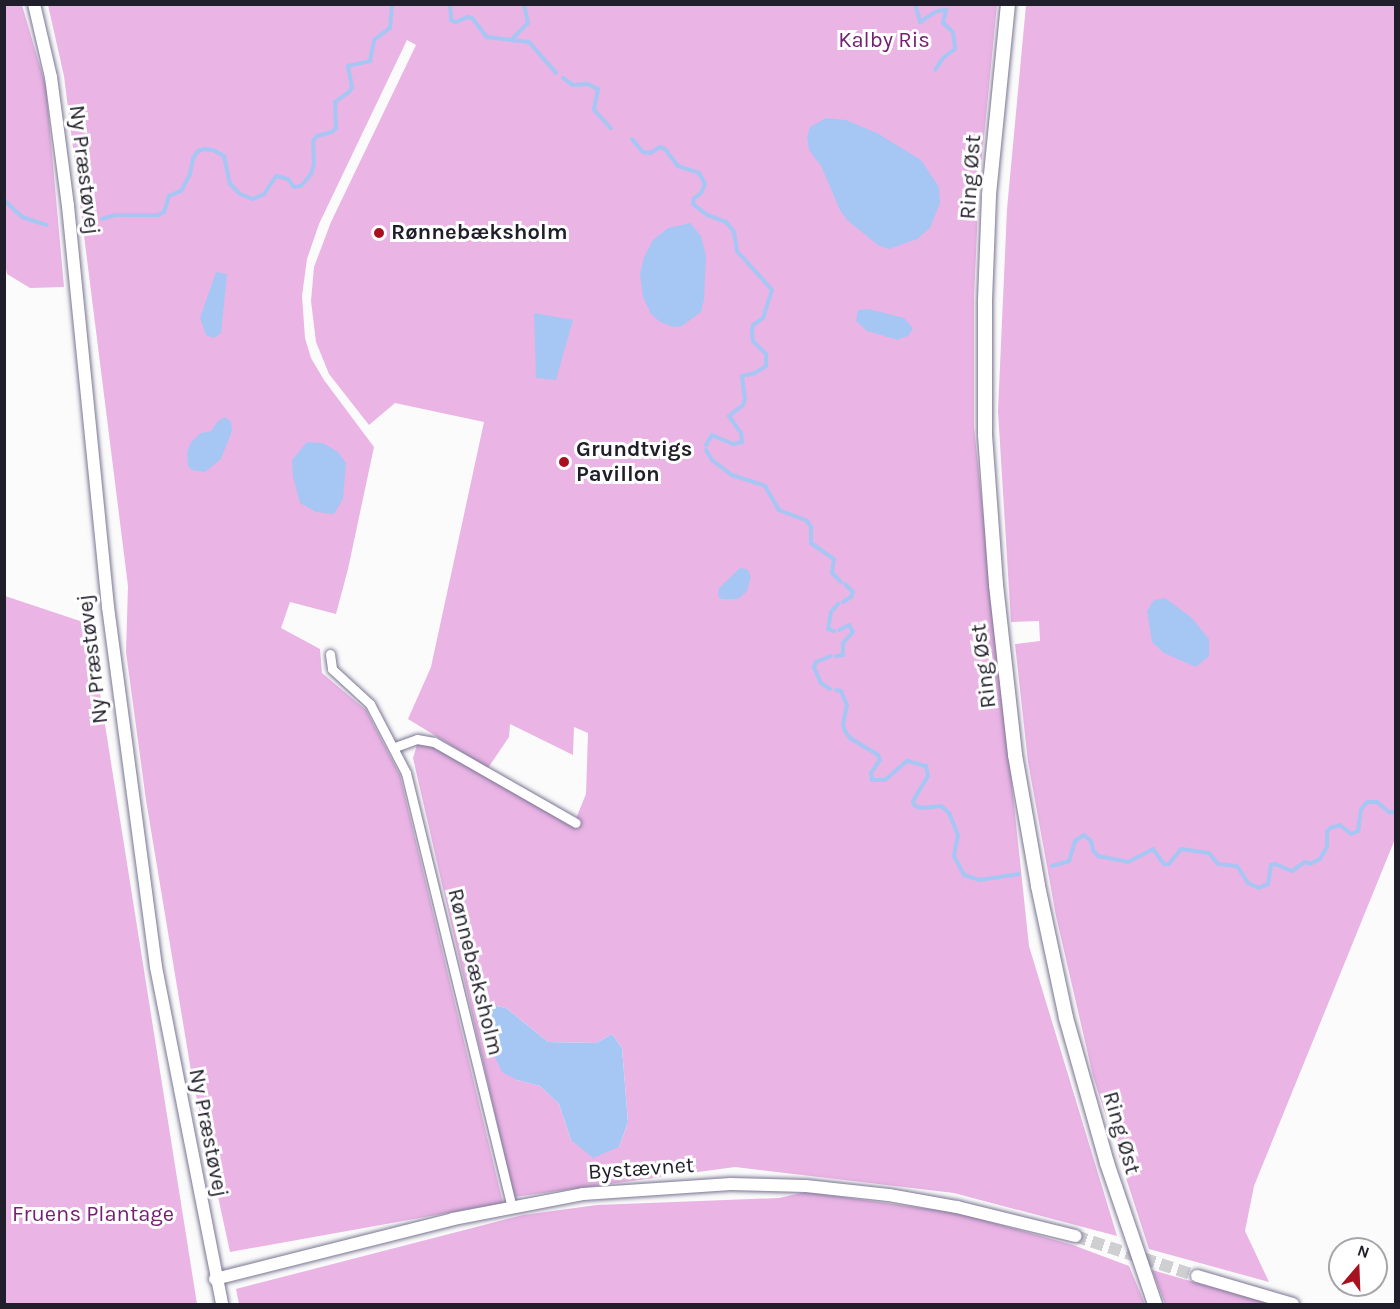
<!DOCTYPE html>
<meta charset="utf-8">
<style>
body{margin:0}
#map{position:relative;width:1400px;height:1309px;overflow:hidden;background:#fbfbfb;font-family:Karla,sans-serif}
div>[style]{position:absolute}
.green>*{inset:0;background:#eab4e5}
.water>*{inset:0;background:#a6c7f4}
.stream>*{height:4px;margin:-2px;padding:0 2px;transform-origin:2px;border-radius:2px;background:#a6c7f4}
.tertiary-tunnel>*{height:12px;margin-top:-6px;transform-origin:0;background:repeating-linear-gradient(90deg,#cfcfd1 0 12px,transparent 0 18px)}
.roads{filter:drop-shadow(0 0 2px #7a7593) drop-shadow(0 0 2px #7a7593)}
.minor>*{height:9px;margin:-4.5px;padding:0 4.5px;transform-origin:4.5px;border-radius:4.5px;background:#fff}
.tertiary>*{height:12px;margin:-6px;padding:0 6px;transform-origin:6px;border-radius:6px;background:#fff}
.secondary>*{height:14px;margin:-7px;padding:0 7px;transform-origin:7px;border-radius:7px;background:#fff}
.dots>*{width:16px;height:16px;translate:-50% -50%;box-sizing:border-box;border:3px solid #fff;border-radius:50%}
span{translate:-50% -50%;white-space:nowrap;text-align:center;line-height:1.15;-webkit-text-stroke:6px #fff;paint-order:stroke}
.park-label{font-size:22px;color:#752071}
.street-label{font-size:22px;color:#201e2a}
.poi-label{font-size:22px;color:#201e2a;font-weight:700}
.left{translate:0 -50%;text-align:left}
.frame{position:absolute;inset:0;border:6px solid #201e2a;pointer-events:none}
.north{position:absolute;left:1328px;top:1237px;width:60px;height:60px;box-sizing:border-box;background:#fff;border:2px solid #a6a5aa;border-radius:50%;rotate:19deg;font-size:16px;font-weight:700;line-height:24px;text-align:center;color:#201e2a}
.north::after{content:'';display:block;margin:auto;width:21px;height:27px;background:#a81220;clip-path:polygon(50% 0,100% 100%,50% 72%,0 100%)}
</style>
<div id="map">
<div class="green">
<div style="clip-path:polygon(4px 5px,22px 5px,46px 87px,64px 287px,30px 288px,7px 274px,5px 264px)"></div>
<div style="clip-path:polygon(evenodd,48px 5px,997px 5px,979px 188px,974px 297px,974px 427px,1029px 946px,1117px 1236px,954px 1193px,735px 1167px,514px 1197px,413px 758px,417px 745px,432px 745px,573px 826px,586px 794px,588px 733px,574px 727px,573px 755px,510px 724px,509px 737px,488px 768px,408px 719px,431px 667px,484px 422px,395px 403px,369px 425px,329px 374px,316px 342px,311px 301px,314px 267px,331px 222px,416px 45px,407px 40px,319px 224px,307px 259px,302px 296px,305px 338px,311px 358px,324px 380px,374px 447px,348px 569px,336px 614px,290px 602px,281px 628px,320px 649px,322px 673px,366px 710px,400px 775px,503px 1203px,230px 1252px,192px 1077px,146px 800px,126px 652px,128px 586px,64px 76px,48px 5px,492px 1005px,506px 1008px,548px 1042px,596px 1043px,612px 1034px,622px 1048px,628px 1122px,619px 1147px,571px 1140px,559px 1104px,540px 1086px,517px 1080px,492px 1005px)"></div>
<div style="clip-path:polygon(1026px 5px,1395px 5px,1395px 839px,1254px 1186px,1245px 1231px,1269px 1282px,1149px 1249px,1093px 1076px,1056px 916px,1028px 762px,1015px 644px,1040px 641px,1039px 621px,1011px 622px,998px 411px,1007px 209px)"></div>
<div style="clip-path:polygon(5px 596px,89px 624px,197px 1304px,5px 1304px)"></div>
<div style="clip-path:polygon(806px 1192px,958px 1213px,1073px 1245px,1129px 1266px,1145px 1304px,239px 1304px,236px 1289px,523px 1215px,597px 1205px,779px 1198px)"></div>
<div style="clip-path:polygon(1152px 1270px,1271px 1304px,1165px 1304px)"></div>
</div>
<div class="water">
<div style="clip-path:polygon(826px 118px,846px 120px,877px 133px,921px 160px,939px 187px,940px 203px,930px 228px,917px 239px,889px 249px,878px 245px,847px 220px,840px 210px,821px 166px,809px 150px,807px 137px,810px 127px)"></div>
<div style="clip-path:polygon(690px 223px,701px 236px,706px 256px,704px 300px,701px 312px,682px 326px,673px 327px,660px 322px,651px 314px,643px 297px,640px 274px,644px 257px,653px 240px,668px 228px)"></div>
<div style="clip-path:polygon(216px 272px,227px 274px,221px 333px,214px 338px,206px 335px,200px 318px)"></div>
<div style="clip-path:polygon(869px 309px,904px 318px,913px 328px,909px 335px,898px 340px,867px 331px,856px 321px,858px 310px)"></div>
<div style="clip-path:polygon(534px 313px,573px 320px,556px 380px,536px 378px)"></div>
<div style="clip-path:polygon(225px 417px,231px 422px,232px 431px,221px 459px,205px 472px,192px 470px,188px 466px,187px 452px,191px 442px,201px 433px,211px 431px,218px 421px)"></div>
<div style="clip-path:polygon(307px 442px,323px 443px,338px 452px,346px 463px,343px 499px,334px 514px,316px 512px,300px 503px,293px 477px,292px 460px)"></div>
<div style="clip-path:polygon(740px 568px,747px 569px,751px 576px,747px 591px,738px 599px,722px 599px,718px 596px,719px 588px)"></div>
<div style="clip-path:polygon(1165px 598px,1192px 618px,1209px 639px,1209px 656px,1196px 667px,1164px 653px,1152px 642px,1147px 611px,1154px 600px)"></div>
<div style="clip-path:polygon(492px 1005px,506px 1008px,548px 1042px,596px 1043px,612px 1034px,622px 1048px,628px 1122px,619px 1147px,593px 1158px,571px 1140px,559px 1104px,540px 1086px,517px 1080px,502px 1072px,484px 1033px,485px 1014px)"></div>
</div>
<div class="stream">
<div style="left:450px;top:4px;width:16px;rotate:86deg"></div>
<div style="left:451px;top:20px;width:5px;rotate:22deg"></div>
<div style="left:456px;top:22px;width:12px;rotate:-24deg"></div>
<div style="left:467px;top:17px;width:5px;rotate:11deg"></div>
<div style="left:472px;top:18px;width:24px;rotate:52deg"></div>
<div style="left:487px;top:37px;width:42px;rotate:6.8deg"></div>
<div style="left:529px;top:42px;width:41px;rotate:48.9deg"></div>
<div style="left:866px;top:4px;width:6px"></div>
<div style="left:915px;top:4px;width:19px;rotate:74deg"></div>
<div style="left:920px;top:22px;width:20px;rotate:-33deg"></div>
<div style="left:937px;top:11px;width:9px;rotate:-6deg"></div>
<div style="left:946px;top:10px;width:13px;rotate:103deg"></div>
<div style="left:943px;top:23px;width:13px;rotate:42deg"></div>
<div style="left:953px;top:32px;width:17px;rotate:83deg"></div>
<div style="left:955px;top:49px;width:15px;rotate:143deg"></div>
<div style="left:943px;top:58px;width:14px;rotate:124deg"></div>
<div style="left:513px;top:38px;width:21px;rotate:-45deg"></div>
<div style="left:528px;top:23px;width:19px;rotate:-102deg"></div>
<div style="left:563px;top:78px;width:12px;rotate:35deg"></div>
<div style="left:573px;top:85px;width:15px;rotate:-4deg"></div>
<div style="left:588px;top:84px;width:11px;rotate:27deg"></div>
<div style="left:598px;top:89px;width:21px;rotate:101deg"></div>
<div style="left:594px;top:110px;width:25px;rotate:47deg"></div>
<div style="left:632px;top:139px;width:17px;rotate:50deg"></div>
<div style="left:643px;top:152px;width:7px;rotate:8deg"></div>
<div style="left:650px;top:153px;width:12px;rotate:-31deg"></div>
<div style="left:660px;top:147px;width:5px;rotate:22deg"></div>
<div style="left:665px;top:149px;width:21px;rotate:53deg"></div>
<div style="left:678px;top:166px;width:22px;rotate:18deg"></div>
<div style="left:699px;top:173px;width:13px;rotate:61deg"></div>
<div style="left:705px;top:184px;width:10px;rotate:114deg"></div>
<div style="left:701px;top:193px;width:9px;rotate:144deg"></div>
<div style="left:694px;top:198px;width:6px;rotate:99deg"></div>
<div style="left:693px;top:204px;width:18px;rotate:38deg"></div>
<div style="left:707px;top:215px;width:20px;rotate:20deg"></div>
<div style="left:726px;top:222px;width:13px;rotate:51deg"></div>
<div style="left:734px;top:232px;width:19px;rotate:81deg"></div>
<div style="left:737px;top:251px;width:52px;rotate:48.1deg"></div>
<div style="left:772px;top:290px;width:29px;rotate:108deg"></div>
<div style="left:763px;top:318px;width:12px;rotate:145deg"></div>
<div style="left:753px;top:325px;width:8px;rotate:97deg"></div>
<div style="left:752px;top:333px;width:8px;rotate:83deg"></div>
<div style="left:753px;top:341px;width:18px;rotate:45deg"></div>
<div style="left:766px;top:354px;width:12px;rotate:90deg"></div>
<div style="left:766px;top:366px;width:13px;rotate:148deg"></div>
<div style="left:755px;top:373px;width:13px;rotate:167deg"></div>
<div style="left:742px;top:376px;width:23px;rotate:83deg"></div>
<div style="left:745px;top:399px;width:6px;rotate:108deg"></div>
<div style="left:743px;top:405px;width:18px;rotate:142deg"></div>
<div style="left:729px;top:416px;width:21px;rotate:55deg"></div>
<div style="left:741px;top:433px;width:9px;rotate:84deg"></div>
<div style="left:742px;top:442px;width:9px;rotate:167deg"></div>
<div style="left:733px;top:444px;width:23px;rotate:-157deg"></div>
<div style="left:712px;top:435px;width:12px;rotate:121deg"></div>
<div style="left:4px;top:200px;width:25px;rotate:43deg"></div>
<div style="left:22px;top:217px;width:26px;rotate:18deg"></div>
<div style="left:102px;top:219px;width:14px;rotate:-17deg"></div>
<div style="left:115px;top:215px;width:43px"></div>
<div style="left:158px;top:215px;width:7px;rotate:-27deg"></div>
<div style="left:164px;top:212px;width:17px;rotate:-73deg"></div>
<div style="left:169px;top:196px;width:13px;rotate:-23deg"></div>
<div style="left:181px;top:191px;width:19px;rotate:-62deg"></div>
<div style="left:190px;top:174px;width:16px;rotate:-79deg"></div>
<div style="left:193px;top:158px;width:9px;rotate:-54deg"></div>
<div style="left:198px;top:151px;width:6px;rotate:-18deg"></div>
<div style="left:204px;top:149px;width:9px;rotate:6deg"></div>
<div style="left:213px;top:150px;width:13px;rotate:29deg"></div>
<div style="left:224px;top:156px;width:29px;rotate:78deg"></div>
<div style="left:230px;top:184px;width:14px;rotate:45deg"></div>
<div style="left:240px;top:194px;width:14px;rotate:21deg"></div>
<div style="left:253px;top:199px;width:12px;rotate:-24deg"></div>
<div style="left:264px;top:194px;width:22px;rotate:-56deg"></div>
<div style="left:276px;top:176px;width:12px;rotate:14deg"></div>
<div style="left:288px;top:179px;width:10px;rotate:53deg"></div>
<div style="left:294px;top:187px;width:7px;rotate:-8deg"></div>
<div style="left:301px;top:186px;width:16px;rotate:-50deg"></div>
<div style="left:311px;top:174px;width:10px;rotate:-73deg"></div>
<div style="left:314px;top:164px;width:23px;rotate:-92deg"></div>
<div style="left:313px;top:141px;width:6px;rotate:-51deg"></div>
<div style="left:317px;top:136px;width:16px;rotate:-15deg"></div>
<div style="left:332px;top:132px;width:6px;rotate:-45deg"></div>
<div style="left:336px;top:128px;width:26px;rotate:-92deg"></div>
<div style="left:335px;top:102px;width:17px;rotate:-36deg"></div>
<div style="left:349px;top:92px;width:6px;rotate:-59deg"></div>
<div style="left:352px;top:87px;width:21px;rotate:-101deg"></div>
<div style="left:348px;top:66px;width:23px;rotate:-13deg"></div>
<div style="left:370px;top:61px;width:21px;rotate:-79deg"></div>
<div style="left:374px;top:40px;width:20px;rotate:-37deg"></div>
<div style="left:390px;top:28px;width:24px;rotate:-85deg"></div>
<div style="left:706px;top:450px;width:12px;rotate:59deg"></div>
<div style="left:712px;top:460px;width:25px;rotate:37deg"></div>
<div style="left:732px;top:475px;width:35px;rotate:18deg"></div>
<div style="left:765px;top:486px;width:28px;rotate:60deg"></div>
<div style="left:779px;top:510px;width:30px;rotate:21deg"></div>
<div style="left:807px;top:521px;width:7px;rotate:56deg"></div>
<div style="left:811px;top:527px;width:16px;rotate:90deg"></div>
<div style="left:811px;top:543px;width:28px;rotate:35deg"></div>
<div style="left:834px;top:559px;width:14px;rotate:98deg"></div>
<div style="left:832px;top:573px;width:13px;rotate:45deg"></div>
<div style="left:843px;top:602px;width:9px;rotate:-32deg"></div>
<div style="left:851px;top:597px;width:5px;rotate:-68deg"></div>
<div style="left:853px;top:592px;width:11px;rotate:-135deg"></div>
<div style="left:834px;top:631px;width:6px;rotate:-162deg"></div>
<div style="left:828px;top:629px;width:17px;rotate:-80deg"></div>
<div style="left:831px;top:612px;width:11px;rotate:-49deg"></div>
<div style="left:836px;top:656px;width:7px;rotate:-8deg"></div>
<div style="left:843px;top:655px;width:12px;rotate:-90deg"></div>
<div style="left:843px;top:643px;width:15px;rotate:-48deg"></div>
<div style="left:853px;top:632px;width:8px;rotate:-120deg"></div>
<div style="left:849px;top:625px;width:11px;rotate:153deg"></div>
<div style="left:830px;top:689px;width:11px;rotate:-146deg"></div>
<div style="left:821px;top:683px;width:17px;rotate:-114deg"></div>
<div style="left:814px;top:667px;width:5px;rotate:-68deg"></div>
<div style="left:816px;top:662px;width:16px;rotate:-22deg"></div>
<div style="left:836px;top:690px;width:5px;rotate:11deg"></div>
<div style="left:841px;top:691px;width:15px;rotate:67deg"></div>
<div style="left:847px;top:705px;width:19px;rotate:102deg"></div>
<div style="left:843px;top:724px;width:7px;rotate:74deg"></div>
<div style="left:845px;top:731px;width:9px;rotate:54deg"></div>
<div style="left:850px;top:738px;width:33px;rotate:31deg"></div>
<div style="left:878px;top:755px;width:5px;rotate:68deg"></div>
<div style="left:880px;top:760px;width:16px;rotate:125deg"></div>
<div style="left:871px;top:773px;width:7px;rotate:82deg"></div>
<div style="left:872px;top:780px;width:13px"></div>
<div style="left:885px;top:780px;width:29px;rotate:-41deg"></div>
<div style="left:907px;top:761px;width:20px;rotate:15deg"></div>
<div style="left:926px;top:766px;width:10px;rotate:79deg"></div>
<div style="left:928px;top:776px;width:29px;rotate:121deg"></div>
<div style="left:913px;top:801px;width:5px;rotate:68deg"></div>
<div style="left:915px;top:806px;width:6px;rotate:18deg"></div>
<div style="left:921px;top:808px;width:20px;rotate:-6deg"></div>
<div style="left:941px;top:806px;width:11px;rotate:41deg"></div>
<div style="left:949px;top:813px;width:24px;rotate:68deg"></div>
<div style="left:958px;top:835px;width:21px;rotate:101deg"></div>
<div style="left:954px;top:856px;width:21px;rotate:62deg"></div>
<div style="left:964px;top:875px;width:16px;rotate:18deg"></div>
<div style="left:979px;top:880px;width:40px;rotate:-8.5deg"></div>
<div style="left:1052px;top:866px;width:18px;rotate:-16deg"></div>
<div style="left:1069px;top:861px;width:21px;rotate:-73deg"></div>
<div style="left:1075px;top:841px;width:11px;rotate:-34deg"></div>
<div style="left:1084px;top:835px;width:9px;rotate:41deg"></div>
<div style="left:1091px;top:841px;width:9px;rotate:77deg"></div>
<div style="left:1093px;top:850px;width:8px;rotate:50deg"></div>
<div style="left:1098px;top:856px;width:31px;rotate:11deg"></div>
<div style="left:1128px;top:862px;width:28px;rotate:-27deg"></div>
<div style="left:1153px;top:849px;width:19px;rotate:54deg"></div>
<div style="left:1164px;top:864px;width:5px"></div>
<div style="left:1169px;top:864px;width:19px;rotate:-51deg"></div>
<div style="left:1181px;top:849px;width:28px;rotate:8deg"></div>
<div style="left:1209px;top:853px;width:14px;rotate:51deg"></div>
<div style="left:1218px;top:864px;width:19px;rotate:6deg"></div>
<div style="left:1237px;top:866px;width:20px;rotate:57deg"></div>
<div style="left:1248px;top:883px;width:12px;rotate:24deg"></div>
<div style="left:1259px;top:888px;width:10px;rotate:-24deg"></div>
<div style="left:1268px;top:884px;width:19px;rotate:-81deg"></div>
<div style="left:1271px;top:865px;width:4px;rotate:-14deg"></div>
<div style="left:1275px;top:864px;width:18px;rotate:22deg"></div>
<div style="left:1292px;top:871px;width:16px;rotate:-35deg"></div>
<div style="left:1305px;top:862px;width:5px;rotate:22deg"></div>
<div style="left:1310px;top:864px;width:11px;rotate:-27deg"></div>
<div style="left:1320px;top:859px;width:14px;rotate:-60deg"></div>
<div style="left:1327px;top:847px;width:15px;rotate:-90deg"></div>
<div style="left:1327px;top:832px;width:5px;rotate:-53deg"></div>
<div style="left:1330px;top:828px;width:10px;rotate:-17deg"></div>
<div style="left:1340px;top:825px;width:14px;rotate:39deg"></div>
<div style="left:1351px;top:834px;width:8px;rotate:-23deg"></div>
<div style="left:1358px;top:831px;width:21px;rotate:-82deg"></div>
<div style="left:1361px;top:810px;width:10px;rotate:-53deg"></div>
<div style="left:1367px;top:802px;width:10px"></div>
<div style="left:1377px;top:802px;width:16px;rotate:40deg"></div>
<div style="left:1389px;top:812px;width:7px"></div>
</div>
<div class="tertiary-tunnel">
<div style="left:1075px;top:1236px;width:128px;rotate:18.2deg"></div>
</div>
<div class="roads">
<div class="minor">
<div style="left:330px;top:654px;width:15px;rotate:82deg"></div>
<div style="left:332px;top:669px;width:52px;rotate:42.6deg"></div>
<div style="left:370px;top:704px;width:78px;rotate:62.4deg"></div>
<div style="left:406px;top:773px;width:447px;rotate:76.3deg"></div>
<div style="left:395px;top:747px;width:23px;rotate:-20deg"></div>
<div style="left:417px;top:739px;width:17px;rotate:10deg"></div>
<div style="left:434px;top:742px;width:163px;rotate:29.7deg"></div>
</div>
<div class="tertiary">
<div style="left:34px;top:4px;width:75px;rotate:76.9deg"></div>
<div style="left:51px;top:77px;width:130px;rotate:82.5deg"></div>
<div style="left:68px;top:206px;width:403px;rotate:84.3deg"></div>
<div style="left:108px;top:607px;width:363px;rotate:82.4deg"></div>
<div style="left:156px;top:967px;width:343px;rotate:78.9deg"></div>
<div style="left:1197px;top:1276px;width:100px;rotate:16.3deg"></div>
<div style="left:215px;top:1279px;width:245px;rotate:-14.1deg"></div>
<div style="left:453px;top:1219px;width:132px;rotate:-10.9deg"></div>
<div style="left:583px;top:1194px;width:148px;rotate:-3.9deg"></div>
<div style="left:731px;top:1184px;width:75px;rotate:1.5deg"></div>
<div style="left:806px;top:1186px;width:83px;rotate:6.2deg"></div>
<div style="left:889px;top:1195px;width:69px;rotate:10deg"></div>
<div style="left:957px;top:1207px;width:122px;rotate:13.8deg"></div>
</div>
<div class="secondary">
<div style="left:1008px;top:4px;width:193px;rotate:95.7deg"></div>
<div style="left:989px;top:196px;width:105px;rotate:92.2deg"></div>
<div style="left:985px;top:301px;width:134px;rotate:90deg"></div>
<div style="left:985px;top:435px;width:150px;rotate:85.8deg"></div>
<div style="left:996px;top:585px;width:171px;rotate:83.6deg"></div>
<div style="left:1015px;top:755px;width:133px;rotate:80deg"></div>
<div style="left:1038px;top:886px;width:135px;rotate:78deg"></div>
<div style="left:1066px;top:1018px;width:151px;rotate:74.2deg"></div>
<div style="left:1107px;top:1163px;width:149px;rotate:71.2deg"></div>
</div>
</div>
<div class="dots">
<div style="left:379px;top:233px;background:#a81220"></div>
<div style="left:564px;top:462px;background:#a81220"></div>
</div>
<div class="park-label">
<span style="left:884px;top:41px">Kalby Ris</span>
<span style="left:93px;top:1215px">Fruens Plantage</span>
</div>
<div class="street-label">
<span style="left:84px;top:170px;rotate:83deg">Ny Præstøvej</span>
<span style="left:971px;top:177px;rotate:-86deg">Ring Øst</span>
<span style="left:93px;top:659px;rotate:-97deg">Ny Præstøvej</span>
<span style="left:984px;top:666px;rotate:-97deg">Ring Øst</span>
<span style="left:475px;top:972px;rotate:76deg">Rønnebæksholm</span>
<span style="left:208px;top:1133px;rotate:79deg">Ny Præstøvej</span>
<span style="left:1121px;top:1133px;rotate:74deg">Ring Øst</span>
<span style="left:641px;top:1169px;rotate:-4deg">Bystævnet</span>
</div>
<div class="poi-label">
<span class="left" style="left:391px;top:233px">Rønnebæksholm</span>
<span class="left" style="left:576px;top:462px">Grundtvigs<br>Pavillon</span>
</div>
<div class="frame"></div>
<div class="north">N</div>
</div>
